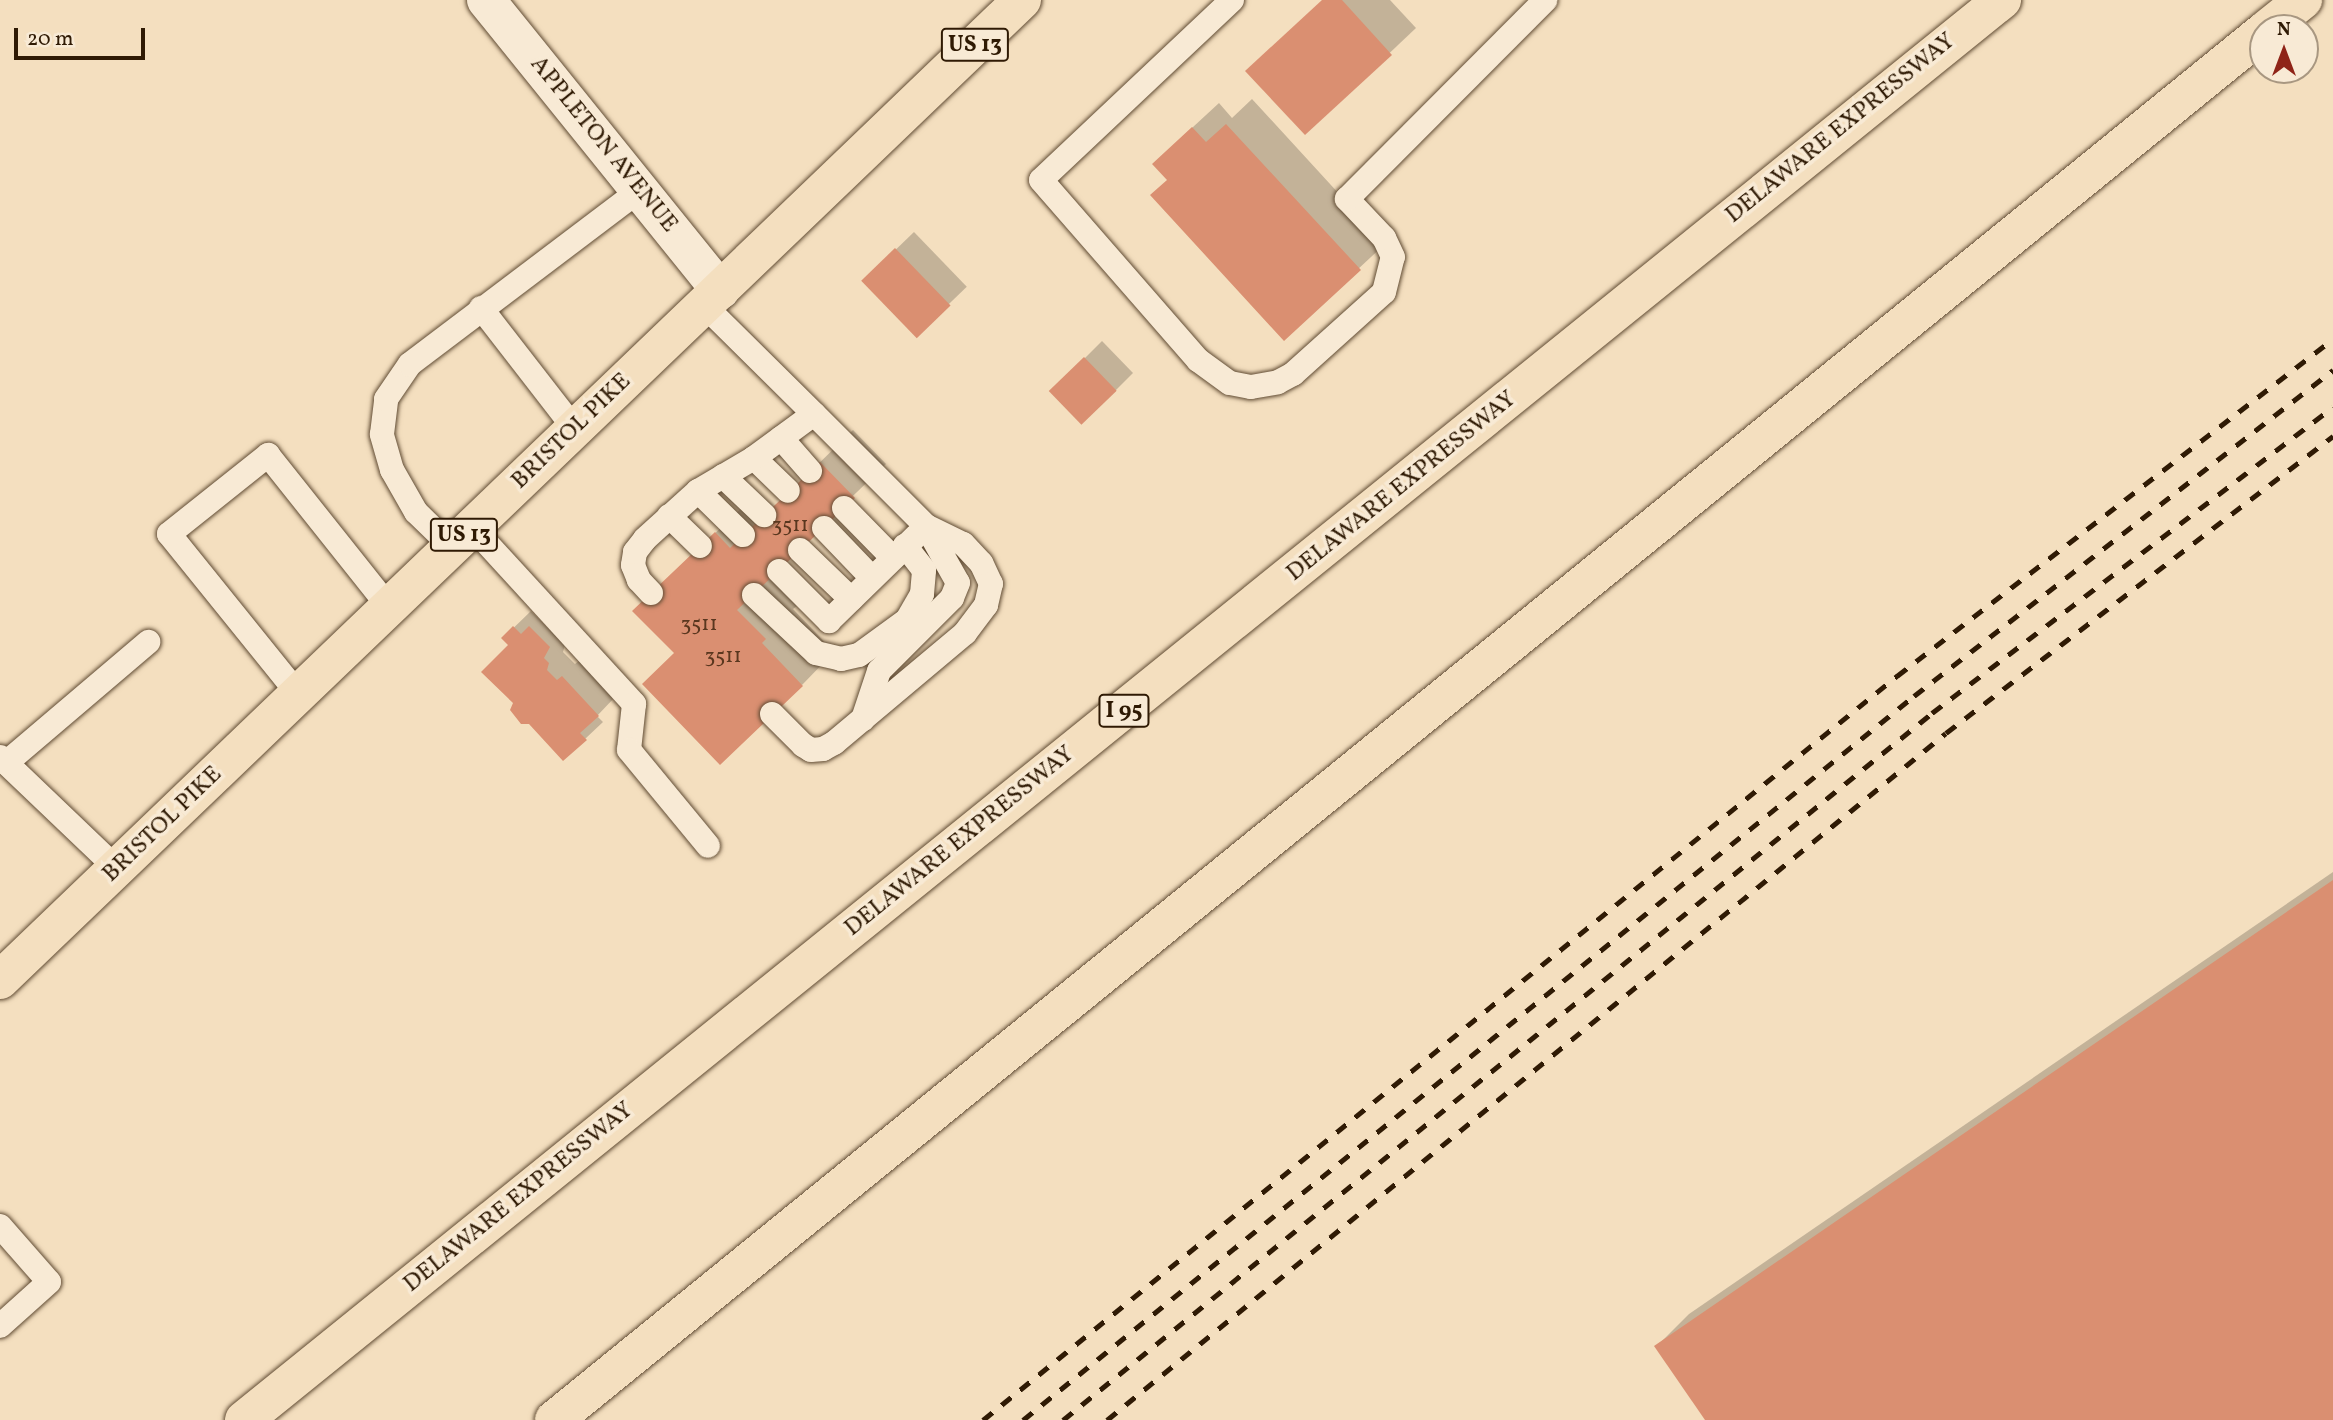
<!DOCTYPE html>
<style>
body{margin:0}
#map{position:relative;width:2333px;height:1420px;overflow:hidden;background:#f4dfbf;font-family:Vollkorn,serif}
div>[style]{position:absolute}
.shadow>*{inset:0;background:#0003;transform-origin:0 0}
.building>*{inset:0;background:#da8f71;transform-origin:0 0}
.roads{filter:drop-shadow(0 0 2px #604b33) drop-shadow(0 0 2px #604b33)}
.lane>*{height:24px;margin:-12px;padding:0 12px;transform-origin:12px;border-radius:12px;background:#f8ead5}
.street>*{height:38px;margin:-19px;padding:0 19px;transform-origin:19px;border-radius:19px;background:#f8ead5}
.primary>*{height:38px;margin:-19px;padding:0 19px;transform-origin:19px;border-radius:19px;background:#f4dfbf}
.highway>*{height:38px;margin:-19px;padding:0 19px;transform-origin:19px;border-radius:19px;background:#f4dfbf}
.rail>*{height:5px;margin-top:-2.5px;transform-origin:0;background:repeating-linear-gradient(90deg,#2f1a04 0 12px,transparent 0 24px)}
span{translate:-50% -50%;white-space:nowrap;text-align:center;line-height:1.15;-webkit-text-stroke:7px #f8ead5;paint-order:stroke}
.number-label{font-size:21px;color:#5a371f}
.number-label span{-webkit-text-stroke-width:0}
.shield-label span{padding:2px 5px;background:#f8ead5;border:2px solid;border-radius:5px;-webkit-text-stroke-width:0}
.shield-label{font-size:23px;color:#2f1a04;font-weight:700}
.street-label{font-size:24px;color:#2f1a04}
.north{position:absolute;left:2249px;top:14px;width:70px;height:70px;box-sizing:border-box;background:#f8ead5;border:2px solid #a89781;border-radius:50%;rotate:0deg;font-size:19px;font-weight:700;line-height:28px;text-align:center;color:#2f1a04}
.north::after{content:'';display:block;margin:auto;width:24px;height:32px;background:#8f2418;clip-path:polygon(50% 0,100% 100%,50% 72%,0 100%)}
.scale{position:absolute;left:14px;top:28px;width:131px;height:32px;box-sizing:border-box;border:4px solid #2f1a04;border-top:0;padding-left:9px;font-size:21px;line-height:24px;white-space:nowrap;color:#2f1a04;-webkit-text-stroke:5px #f8ead5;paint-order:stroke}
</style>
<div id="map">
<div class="shadow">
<div style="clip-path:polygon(1322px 0,1390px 0,1416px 28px,1305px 133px)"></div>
<div style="clip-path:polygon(1252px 99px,1385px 244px,1284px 338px,1169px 179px,1180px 139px,1219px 103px,1232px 118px)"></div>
<div style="left:914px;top:232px;width:76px;height:71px;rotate:46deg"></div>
<div style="clip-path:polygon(1102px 341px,1133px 373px,1116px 390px,1052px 391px)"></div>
<div style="clip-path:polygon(853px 430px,886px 464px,769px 577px,797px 606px,793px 609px,834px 652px,802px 685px,675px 653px,667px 579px,749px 501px,764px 517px)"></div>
<div style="clip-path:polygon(531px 611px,565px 645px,563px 652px,575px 664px,580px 660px,615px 697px,597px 716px,603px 722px,585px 739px,515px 703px,511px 645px,503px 638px)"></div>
<div style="clip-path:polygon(2333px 872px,2333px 1420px,1707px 1420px,1657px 1346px,1689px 1314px)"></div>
</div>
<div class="building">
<div style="clip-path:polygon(1322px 0,1342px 0,1392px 55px,1305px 135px,1245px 71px)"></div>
<div style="clip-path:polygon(1226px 124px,1361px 270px,1284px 341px,1150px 195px,1167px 180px,1152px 164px,1192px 127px,1206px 142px)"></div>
<div style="left:895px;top:248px;width:80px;height:47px;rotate:46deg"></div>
<div style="left:1084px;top:357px;width:47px;height:49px;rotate:46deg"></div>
<div style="clip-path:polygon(820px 462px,855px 498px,737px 610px,766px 639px,762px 643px,803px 686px,720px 765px,642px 684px,674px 653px,632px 611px,715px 532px,730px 548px)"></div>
<div style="clip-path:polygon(513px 626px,521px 634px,529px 626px,550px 647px,544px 658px,549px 663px,547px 670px,557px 680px,562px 676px,599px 716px,580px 733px,587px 740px,563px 761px,529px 724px,521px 724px,510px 710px,513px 703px,481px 672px,508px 645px,501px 638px)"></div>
<div style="clip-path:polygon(2333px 880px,2333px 1420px,1705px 1420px,1654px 1346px)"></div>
</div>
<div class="roads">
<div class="lane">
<div style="left:1232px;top:0;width:262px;rotate:136.7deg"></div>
<div style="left:1041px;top:180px;width:239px;rotate:48.9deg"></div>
<div style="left:1198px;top:360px;width:39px;rotate:36deg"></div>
<div style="left:1230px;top:383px;width:21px;rotate:11deg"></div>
<div style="left:1251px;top:387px;width:27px;rotate:-10deg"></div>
<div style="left:1278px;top:382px;width:17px;rotate:-28deg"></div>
<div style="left:1293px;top:374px;width:122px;rotate:-42deg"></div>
<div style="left:1384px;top:292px;width:36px;rotate:-76deg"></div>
<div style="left:1393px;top:257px;width:21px;rotate:-115deg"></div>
<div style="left:1384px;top:238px;width:54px;rotate:-133.5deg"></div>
<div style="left:1347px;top:199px;width:281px;rotate:-45.1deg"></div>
<div style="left:481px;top:308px;width:153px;rotate:52.2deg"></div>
<div style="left:814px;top:414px;width:158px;rotate:45deg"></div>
<div style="left:926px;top:526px;width:65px;rotate:60.7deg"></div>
<div style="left:958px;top:583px;width:16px;rotate:112deg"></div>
<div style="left:952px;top:598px;width:103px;rotate:135deg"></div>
<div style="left:879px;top:671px;width:51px;rotate:108.4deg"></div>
<div style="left:781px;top:438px;width:44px;rotate:48.7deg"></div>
<div style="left:754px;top:458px;width:47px;rotate:44.1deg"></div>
<div style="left:723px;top:476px;width:57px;rotate:43.6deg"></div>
<div style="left:698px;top:491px;width:63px;rotate:44.4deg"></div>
<div style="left:844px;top:508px;width:70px;rotate:45.6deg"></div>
<div style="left:669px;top:516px;width:43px;rotate:44.1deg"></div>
<div style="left:472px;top:527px;width:240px;rotate:47.5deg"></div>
<div style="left:634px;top:704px;width:46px;rotate:96.2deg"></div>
<div style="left:629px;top:750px;width:124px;rotate:50.5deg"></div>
<div style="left:824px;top:528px;width:69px;rotate:46.2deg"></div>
<div style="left:452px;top:547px;width:50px;rotate:-135.8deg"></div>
<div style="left:416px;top:512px;width:48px;rotate:-119.7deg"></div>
<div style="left:392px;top:470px;width:37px;rotate:-106deg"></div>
<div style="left:382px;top:434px;width:35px;rotate:-83deg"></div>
<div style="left:386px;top:399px;width:42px;rotate:-55.6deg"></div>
<div style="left:410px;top:364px;width:288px;rotate:-37.1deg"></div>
<div style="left:800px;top:550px;width:71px;rotate:43.9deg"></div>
<div style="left:779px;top:571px;width:71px;rotate:45deg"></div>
<div style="left:829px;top:621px;width:122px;rotate:-44.3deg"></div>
<div style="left:651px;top:593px;width:18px;rotate:-133deg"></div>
<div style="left:639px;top:580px;width:16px;rotate:-112deg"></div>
<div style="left:633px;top:565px;width:13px;rotate:-81deg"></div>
<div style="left:635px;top:552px;width:16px;rotate:-52deg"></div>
<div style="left:645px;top:539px;width:72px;rotate:-42.2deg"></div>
<div style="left:698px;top:491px;width:65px;rotate:-30.5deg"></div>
<div style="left:754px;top:458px;width:74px;rotate:-36.3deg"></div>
<div style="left:814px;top:414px;width:155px;rotate:-135.3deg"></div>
<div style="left:754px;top:595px;width:85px;rotate:43.1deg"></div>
<div style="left:816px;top:653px;width:26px;rotate:13deg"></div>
<div style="left:841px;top:659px;width:18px;rotate:-13deg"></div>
<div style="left:859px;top:655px;width:59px;rotate:-36.1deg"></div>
<div style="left:907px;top:620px;width:30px;rotate:-60deg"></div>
<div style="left:922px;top:594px;width:24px;rotate:-85deg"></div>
<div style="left:924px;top:570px;width:31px;rotate:-128deg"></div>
<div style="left:299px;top:695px;width:207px;rotate:-128.9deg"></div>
<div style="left:169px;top:534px;width:127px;rotate:-38.6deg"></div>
<div style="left:268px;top:455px;width:194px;rotate:51.5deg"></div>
<div style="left:772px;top:714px;width:44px;rotate:45deg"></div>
<div style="left:803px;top:745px;width:9px;rotate:32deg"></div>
<div style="left:811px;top:750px;width:12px;rotate:-5deg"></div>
<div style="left:823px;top:749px;width:13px;rotate:-29deg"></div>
<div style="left:834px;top:743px;width:171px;rotate:-40deg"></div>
<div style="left:965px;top:633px;width:35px;rotate:-53deg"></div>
<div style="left:986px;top:605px;width:22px;rotate:-77deg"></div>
<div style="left:991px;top:584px;width:23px;rotate:-115deg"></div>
<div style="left:981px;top:563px;width:26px;rotate:-133deg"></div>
<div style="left:963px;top:544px;width:41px;rotate:-154.1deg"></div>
<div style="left:0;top:757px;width:162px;rotate:43.7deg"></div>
<div style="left:6px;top:763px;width:187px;rotate:-40.4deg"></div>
<div style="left:0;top:1226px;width:74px;rotate:48.8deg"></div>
<div style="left:49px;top:1282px;width:66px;rotate:138.1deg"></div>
</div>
<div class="street">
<div style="left:486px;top:0;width:373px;rotate:51.1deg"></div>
</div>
<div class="primary">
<div style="left:0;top:980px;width:1416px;rotate:-43.8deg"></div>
</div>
<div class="highway">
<div style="left:2268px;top:28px;width:45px;rotate:-38.7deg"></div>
<div style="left:244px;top:1420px;width:2260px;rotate:-38.93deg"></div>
<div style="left:554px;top:1420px;width:2202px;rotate:-39.08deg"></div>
</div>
</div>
<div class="rail">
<div style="left:983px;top:1420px;width:1179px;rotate:-39.15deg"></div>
<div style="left:1897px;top:676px;width:551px;rotate:-37.7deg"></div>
<div style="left:1023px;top:1420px;width:1148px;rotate:-39.1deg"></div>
<div style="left:1914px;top:696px;width:531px;rotate:-37.88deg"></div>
<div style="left:1063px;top:1420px;width:1120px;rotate:-39.13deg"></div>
<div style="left:1932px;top:713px;width:504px;rotate:-37.35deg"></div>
<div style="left:1107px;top:1420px;width:1084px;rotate:-39.31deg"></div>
<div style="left:1946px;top:733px;width:488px;rotate:-37.5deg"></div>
</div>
<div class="number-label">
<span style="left:790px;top:526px">3511</span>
<span style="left:699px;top:625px">3511</span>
<span style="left:723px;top:657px">3511</span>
</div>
<div class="shield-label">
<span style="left:975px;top:45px">US 13</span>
<span style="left:464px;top:535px">US 13</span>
<span style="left:1124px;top:711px">I 95</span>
</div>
<div class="street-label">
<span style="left:1841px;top:129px;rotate:-39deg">DELAWARE EXPRESSWAY</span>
<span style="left:603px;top:145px;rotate:51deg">APPLETON AVENUE</span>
<span style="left:572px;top:432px;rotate:-44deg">BRISTOL PIKE</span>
<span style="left:1402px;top:487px;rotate:-39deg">DELAWARE EXPRESSWAY</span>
<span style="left:163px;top:825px;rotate:-44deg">BRISTOL PIKE</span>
<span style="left:960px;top:842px;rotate:-39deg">DELAWARE EXPRESSWAY</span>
<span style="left:519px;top:1198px;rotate:-39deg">DELAWARE EXPRESSWAY</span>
</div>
<div class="north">N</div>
<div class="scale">20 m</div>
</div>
